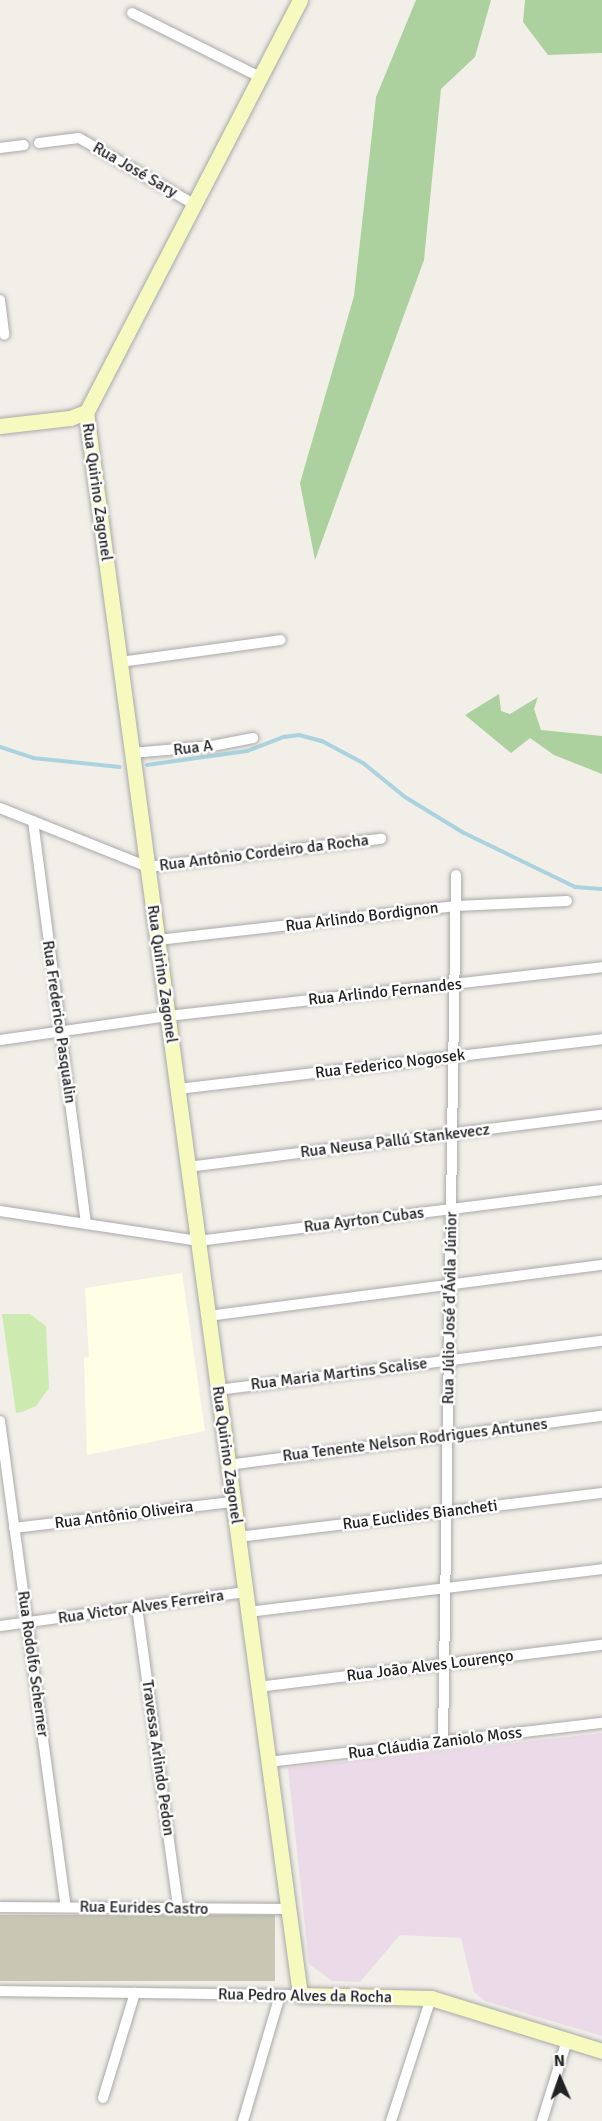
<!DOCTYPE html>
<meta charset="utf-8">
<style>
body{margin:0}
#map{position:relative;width:602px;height:2121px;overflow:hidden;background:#f2efe9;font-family:Signika,sans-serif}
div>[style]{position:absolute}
.industrial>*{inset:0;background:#ebdbe8}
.education>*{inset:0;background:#ffffe5}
.construction>*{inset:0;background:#c7c7b4;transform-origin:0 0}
.grass>*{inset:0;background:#cdebb0}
.forest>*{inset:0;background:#add19e}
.stream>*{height:4px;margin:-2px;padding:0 2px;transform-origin:2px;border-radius:2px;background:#aad3df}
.roads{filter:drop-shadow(0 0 2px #a9a9a9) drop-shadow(0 0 2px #a9a9a9)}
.street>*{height:10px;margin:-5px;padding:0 5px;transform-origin:5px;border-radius:5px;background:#fff}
.secondary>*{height:15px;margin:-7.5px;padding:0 7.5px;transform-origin:7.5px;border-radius:7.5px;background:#f7fabf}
span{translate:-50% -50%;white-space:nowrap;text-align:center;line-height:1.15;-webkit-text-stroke:5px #fff;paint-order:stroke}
.street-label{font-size:16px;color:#222}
.north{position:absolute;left:530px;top:2049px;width:60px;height:60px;-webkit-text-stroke:4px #fff;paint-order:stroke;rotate:358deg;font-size:16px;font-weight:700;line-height:24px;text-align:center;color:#222}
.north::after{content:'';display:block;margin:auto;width:21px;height:27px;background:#222;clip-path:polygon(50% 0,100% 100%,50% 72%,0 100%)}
</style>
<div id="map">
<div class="industrial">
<div style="clip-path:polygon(602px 1733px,602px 2036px,485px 2001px,474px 1992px,461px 1938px,400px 1935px,360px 1982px,332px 1981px,309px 1964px,288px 1768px)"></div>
</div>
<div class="education">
<div style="clip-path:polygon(182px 1273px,205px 1431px,87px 1455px,84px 1358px,89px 1357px,85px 1288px)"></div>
</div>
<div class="construction">
<div style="left:275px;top:1915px;width:66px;height:275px;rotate:90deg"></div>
</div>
<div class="grass">
<div style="clip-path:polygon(2px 1314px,30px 1314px,46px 1326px,49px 1388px,36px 1406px,22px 1412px,16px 1413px)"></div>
</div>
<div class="forest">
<div style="clip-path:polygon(416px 0,491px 0,475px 57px,441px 89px,424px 260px,315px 560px,300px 483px,354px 296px,376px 97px)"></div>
<div style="clip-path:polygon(525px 0,602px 0,602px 53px,548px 55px,523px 22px)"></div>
<div style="clip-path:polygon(499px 694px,501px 711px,510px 714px,538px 697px,534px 709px,541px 730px,602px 736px,602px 774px,554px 755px,530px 738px,511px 753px,465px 715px)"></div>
</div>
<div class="stream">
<div style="left:0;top:747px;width:35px;rotate:18deg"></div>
<div style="left:33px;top:758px;width:87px;rotate:5.9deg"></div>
<div style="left:147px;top:765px;width:101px;rotate:-8deg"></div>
<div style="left:247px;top:751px;width:40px;rotate:-21deg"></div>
<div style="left:284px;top:737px;width:15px;rotate:-8deg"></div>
<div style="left:299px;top:735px;width:24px;rotate:15deg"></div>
<div style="left:322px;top:741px;width:47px;rotate:28.2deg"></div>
<div style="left:363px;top:763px;width:54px;rotate:39deg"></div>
<div style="left:405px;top:797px;width:69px;rotate:31.4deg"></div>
<div style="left:464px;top:833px;width:123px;rotate:25.9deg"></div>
<div style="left:575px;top:887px;width:27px;rotate:4deg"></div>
</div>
<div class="roads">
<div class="street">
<div style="left:132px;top:13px;width:143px;rotate:26.6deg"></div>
<div style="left:39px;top:143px;width:40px;rotate:-7.1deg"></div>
<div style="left:79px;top:138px;width:133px;rotate:29.9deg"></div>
<div style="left:0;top:148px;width:24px;rotate:-7deg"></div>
<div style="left:0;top:300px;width:35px;rotate:83deg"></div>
<div style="left:120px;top:662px;width:162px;rotate:-7.8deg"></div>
<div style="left:132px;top:753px;width:80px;rotate:-5deg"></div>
<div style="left:212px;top:746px;width:42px;rotate:-11deg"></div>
<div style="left:0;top:808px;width:159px;rotate:21.7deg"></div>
<div style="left:148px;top:867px;width:235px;rotate:-6.9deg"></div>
<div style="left:33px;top:821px;width:406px;rotate:82.5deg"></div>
<div style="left:158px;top:940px;width:300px;rotate:-6.5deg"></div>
<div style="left:456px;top:906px;width:111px;rotate:-2.6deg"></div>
<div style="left:0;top:1040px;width:170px;rotate:-8.1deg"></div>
<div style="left:168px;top:1016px;width:437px;rotate:-6.4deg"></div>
<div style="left:178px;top:1089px;width:427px;rotate:-6.7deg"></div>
<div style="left:188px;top:1167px;width:417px;rotate:-7.2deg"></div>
<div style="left:0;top:1211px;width:200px;rotate:8.6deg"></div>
<div style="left:198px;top:1241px;width:407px;rotate:-7.2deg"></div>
<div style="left:208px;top:1316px;width:397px;rotate:-7.4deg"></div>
<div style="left:218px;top:1390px;width:387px;rotate:-7.3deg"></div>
<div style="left:0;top:1421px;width:490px;rotate:82.3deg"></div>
<div style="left:228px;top:1465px;width:377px;rotate:-7.5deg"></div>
<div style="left:14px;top:1528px;width:221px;rotate:-6.8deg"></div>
<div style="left:238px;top:1537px;width:367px;rotate:-6.9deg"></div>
<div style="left:137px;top:1607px;width:304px;rotate:82.2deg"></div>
<div style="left:248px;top:1612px;width:357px;rotate:-6.9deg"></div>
<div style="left:0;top:1626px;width:248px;rotate:-7.9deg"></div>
<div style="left:258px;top:1687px;width:347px;rotate:-7deg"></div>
<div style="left:443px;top:1742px;width:867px;rotate:-89.14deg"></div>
<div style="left:269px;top:1762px;width:335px;rotate:-6.7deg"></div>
<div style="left:0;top:1907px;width:288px;rotate:0.4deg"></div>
<div style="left:0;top:1991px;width:300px;rotate:0.8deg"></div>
<div style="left:103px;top:2098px;width:110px;rotate:-73.1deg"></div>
<div style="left:243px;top:2121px;width:131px;rotate:-73.6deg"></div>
<div style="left:391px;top:2121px;width:129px;rotate:-72deg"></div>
<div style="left:542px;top:2121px;width:85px;rotate:-72.8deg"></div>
</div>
<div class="secondary">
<div style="left:300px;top:0;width:464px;rotate:117.4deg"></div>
<div style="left:86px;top:412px;width:1597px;rotate:82.3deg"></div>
<div style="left:300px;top:1995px;width:131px;rotate:1.3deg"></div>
<div style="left:431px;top:1998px;width:179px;rotate:17.2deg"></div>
<div style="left:0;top:426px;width:70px;rotate:-6.5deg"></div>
<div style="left:70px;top:418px;width:17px;rotate:-21deg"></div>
</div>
</div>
<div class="street-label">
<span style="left:135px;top:170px;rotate:30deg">Rua José Sary</span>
<span style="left:97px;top:492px;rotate:82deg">Rua Quirino Zagonel</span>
<span style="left:193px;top:748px;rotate:-7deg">Rua A</span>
<span style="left:264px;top:853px;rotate:-7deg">Rua Antônio Cordeiro da Rocha</span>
<span style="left:362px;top:917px;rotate:-7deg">Rua Arlindo Bordignon</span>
<span style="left:162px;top:974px;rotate:82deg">Rua Quirino Zagonel</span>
<span style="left:385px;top:992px;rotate:-6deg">Rua Arlindo Fernandes</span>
<span style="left:59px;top:1022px;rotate:82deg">Rua Frederico Pasqualin</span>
<span style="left:390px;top:1064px;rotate:-7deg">Rua Federico Nogosek</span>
<span style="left:395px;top:1141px;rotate:-7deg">Rua Neusa Pallú Stankevecz</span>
<span style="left:364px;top:1220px;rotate:-7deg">Rua Ayrton Cubas</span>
<span style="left:450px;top:1308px;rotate:-89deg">Rua Júlio José d'Ávila Júnior</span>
<span style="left:339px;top:1374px;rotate:-7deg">Rua Maria Martins Scalise</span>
<span style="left:415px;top:1440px;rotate:-7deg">Rua Tenente Nelson Rodrigues Antunes</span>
<span style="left:227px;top:1455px;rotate:82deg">Rua Quirino Zagonel</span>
<span style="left:124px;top:1515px;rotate:-7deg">Rua Antônio Oliveira</span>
<span style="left:420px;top:1515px;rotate:-7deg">Rua Euclides Biancheti</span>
<span style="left:141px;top:1607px;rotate:-8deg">Rua Victor Alves Ferreira</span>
<span style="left:33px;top:1664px;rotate:82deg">Rua Rodolfo Scherner</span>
<span style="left:430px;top:1666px;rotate:-7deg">Rua João Alves Lourenço</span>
<span style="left:435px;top:1743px;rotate:-7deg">Rua Cláudia Zaniolo Moss</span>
<span style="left:158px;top:1758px;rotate:82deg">Travessa Arlindo Pedon</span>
<span style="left:144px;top:1908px;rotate:1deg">Rua Eurides Castro</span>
<span style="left:305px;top:1996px;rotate:1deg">Rua Pedro Alves da Rocha</span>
</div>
<div class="north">N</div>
</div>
